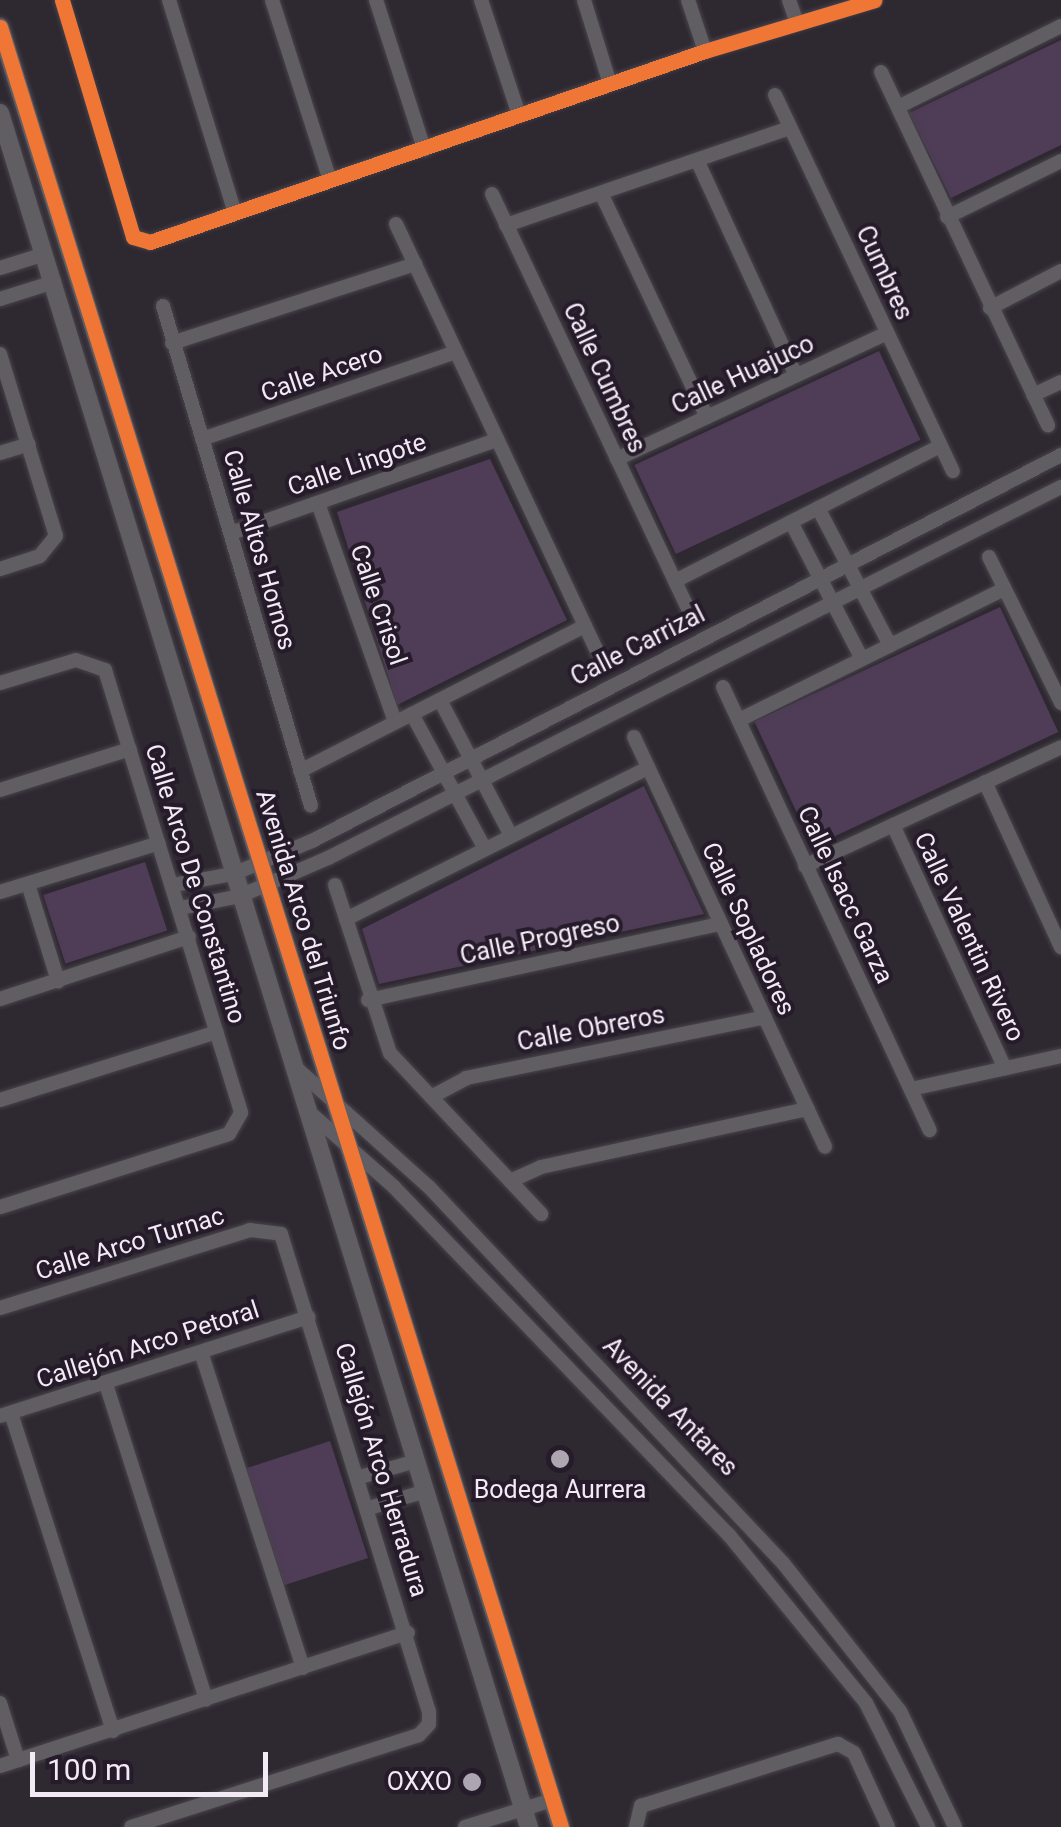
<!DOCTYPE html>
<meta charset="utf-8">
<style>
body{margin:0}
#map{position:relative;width:1061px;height:1827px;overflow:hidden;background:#2e2831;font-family:Roboto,sans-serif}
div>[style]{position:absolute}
.green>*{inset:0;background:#4f3c57;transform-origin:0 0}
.roads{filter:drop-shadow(0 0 2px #49444c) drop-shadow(0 0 2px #49444c)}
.minor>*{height:14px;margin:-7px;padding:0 7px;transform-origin:7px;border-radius:7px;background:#615e63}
.tertiary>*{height:18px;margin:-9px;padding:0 9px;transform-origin:9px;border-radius:9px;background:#615e63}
.cycleway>*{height:15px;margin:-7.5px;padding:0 7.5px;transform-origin:7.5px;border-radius:7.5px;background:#f07635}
.dots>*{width:28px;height:28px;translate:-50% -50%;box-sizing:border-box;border:5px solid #261b2a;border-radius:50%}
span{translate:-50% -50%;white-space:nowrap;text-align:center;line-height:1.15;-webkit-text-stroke:8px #261b2a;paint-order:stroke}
.street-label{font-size:25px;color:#f2eaf5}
.poi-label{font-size:25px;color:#f2eaf5}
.right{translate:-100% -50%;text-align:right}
.scale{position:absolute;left:30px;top:1752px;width:238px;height:45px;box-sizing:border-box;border:5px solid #f2eaf5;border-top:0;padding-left:12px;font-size:30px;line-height:35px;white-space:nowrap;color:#f2eaf5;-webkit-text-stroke:8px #261b2a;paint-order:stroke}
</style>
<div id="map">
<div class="green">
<div style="clip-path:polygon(1061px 40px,1061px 145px,951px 198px,909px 113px)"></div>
<div style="left:879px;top:351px;width:98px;height:270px;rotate:65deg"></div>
<div style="clip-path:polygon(490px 459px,567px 620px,397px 705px,337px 512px)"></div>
<div style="left:1000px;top:607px;width:138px;height:271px;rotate:65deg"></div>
<div style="clip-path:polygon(644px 786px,704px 914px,379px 984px,362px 929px)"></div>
<div style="left:145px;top:862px;width:72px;height:107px;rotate:72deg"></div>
<div style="left:330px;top:1441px;width:123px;height:88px;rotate:72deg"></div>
</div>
<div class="roads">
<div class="minor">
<div style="left:62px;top:0;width:247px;rotate:73.3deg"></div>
<div style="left:133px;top:237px;width:18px;rotate:16deg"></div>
<div style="left:150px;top:242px;width:587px;rotate:-18.99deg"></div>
<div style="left:705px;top:51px;width:177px;rotate:-16.7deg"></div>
<div style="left:169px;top:0;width:223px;rotate:72.8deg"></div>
<div style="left:272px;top:0;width:190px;rotate:72.2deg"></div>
<div style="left:376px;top:0;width:157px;rotate:72.1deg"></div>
<div style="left:481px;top:0;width:121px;rotate:71.7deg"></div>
<div style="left:584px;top:0;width:88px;rotate:72.8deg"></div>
<div style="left:688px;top:0;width:54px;rotate:71.6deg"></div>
<div style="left:789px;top:0;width:24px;rotate:71deg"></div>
<div style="left:881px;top:72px;width:391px;rotate:64.7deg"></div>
<div style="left:775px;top:95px;width:416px;rotate:64.7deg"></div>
<div style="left:898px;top:107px;width:182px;rotate:-26.4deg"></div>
<div style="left:697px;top:160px;width:237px;rotate:65.3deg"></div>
<div style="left:601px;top:193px;width:248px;rotate:64.7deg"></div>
<div style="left:492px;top:194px;width:460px;rotate:64.7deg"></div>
<div style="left:947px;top:217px;width:127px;rotate:-26.2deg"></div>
<div style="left:396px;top:224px;width:484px;rotate:64.8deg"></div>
<div style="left:506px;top:225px;width:300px;rotate:-18.9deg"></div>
<div style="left:0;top:268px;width:47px;rotate:-17.3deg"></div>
<div style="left:0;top:299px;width:57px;rotate:-17.5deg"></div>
<div style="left:163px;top:306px;width:521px;rotate:73.51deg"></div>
<div style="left:990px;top:308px;width:80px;rotate:-27.5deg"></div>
<div style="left:172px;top:343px;width:256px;rotate:-18deg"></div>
<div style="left:0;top:354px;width:190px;rotate:72.9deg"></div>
<div style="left:56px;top:536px;width:26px;rotate:129deg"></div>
<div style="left:40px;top:556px;width:42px;rotate:162deg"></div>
<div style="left:1033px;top:395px;width:31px;rotate:-25deg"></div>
<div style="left:202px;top:439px;width:268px;rotate:-18.9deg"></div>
<div style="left:0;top:453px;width:30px;rotate:-17deg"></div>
<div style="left:617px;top:459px;width:298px;rotate:-25deg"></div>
<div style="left:318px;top:503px;width:232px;rotate:70.6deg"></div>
<div style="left:818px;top:508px;width:155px;rotate:62.3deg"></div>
<div style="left:791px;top:522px;width:154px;rotate:62.6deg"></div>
<div style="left:231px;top:533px;width:282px;rotate:-19.3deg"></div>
<div style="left:989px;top:557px;width:163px;rotate:63.7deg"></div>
<div style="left:675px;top:581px;width:297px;rotate:-27deg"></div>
<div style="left:0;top:683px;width:79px;rotate:-16.8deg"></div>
<div style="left:76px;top:660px;width:31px;rotate:19deg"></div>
<div style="left:105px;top:670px;width:463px;rotate:72.9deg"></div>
<div style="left:241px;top:1113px;width:24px;rotate:120deg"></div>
<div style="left:229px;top:1134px;width:240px;rotate:162.3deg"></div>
<div style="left:723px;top:687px;width:489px;rotate:65deg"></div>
<div style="left:440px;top:700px;width:153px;rotate:62.4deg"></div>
<div style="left:412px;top:714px;width:153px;rotate:61.6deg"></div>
<div style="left:739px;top:720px;width:296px;rotate:-26.3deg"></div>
<div style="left:634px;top:737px;width:452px;rotate:65deg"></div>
<div style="left:300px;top:771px;width:320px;rotate:-27deg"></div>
<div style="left:985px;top:782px;width:182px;rotate:65.3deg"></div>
<div style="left:0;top:790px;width:136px;rotate:-17.5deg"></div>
<div style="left:893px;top:825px;width:268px;rotate:65.3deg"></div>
<div style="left:805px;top:866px;width:282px;rotate:-24.9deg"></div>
<div style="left:28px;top:884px;width:102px;rotate:72.8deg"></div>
<div style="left:173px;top:885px;width:61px;rotate:-10.4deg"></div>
<div style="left:233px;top:874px;width:86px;rotate:-22.7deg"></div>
<div style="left:312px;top:841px;width:843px;rotate:-27.26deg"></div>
<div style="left:335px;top:885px;width:177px;rotate:71.9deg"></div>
<div style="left:390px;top:1053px;width:221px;rotate:46.8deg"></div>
<div style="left:0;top:892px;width:166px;rotate:-17.1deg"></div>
<div style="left:180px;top:908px;width:61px;rotate:-11.3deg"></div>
<div style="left:240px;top:896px;width:96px;rotate:-23.4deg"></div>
<div style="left:328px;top:858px;width:822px;rotate:-26.85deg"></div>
<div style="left:346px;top:919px;width:338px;rotate:-26.6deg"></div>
<div style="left:0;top:999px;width:199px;rotate:-18.2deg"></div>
<div style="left:368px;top:1000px;width:361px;rotate:-12.2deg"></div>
<div style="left:294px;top:1066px;width:181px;rotate:41.9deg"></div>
<div style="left:429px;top:1187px;width:516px;rotate:46.73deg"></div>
<div style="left:783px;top:1563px;width:189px;rotate:51.7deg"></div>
<div style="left:900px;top:1711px;width:128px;rotate:64.6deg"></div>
<div style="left:911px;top:1089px;width:154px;rotate:-12.4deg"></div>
<div style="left:431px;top:1097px;width:40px;rotate:-28deg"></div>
<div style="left:466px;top:1078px;width:305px;rotate:-11.5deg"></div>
<div style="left:0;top:1100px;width:227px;rotate:-17.4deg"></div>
<div style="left:307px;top:1110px;width:116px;rotate:41.5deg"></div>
<div style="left:394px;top:1187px;width:483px;rotate:46.1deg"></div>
<div style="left:729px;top:1535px;width:217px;rotate:50.8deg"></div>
<div style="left:866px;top:1703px;width:139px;rotate:63.4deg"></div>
<div style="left:510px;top:1181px;width:34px;rotate:-24deg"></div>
<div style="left:541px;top:1167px;width:273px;rotate:-12.3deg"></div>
<div style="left:0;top:1308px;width:262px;rotate:-17.3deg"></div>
<div style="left:250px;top:1230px;width:31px;rotate:7deg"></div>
<div style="left:281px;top:1234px;width:499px;rotate:72.8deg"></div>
<div style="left:429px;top:1711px;width:13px;rotate:90deg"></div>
<div style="left:429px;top:1724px;width:15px;rotate:132deg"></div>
<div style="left:419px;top:1735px;width:302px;rotate:162.3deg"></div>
<div style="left:201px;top:1352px;width:332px;rotate:72.1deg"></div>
<div style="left:106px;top:1384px;width:331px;rotate:72.4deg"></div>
<div style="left:11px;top:1413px;width:334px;rotate:72.2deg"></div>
<div style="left:0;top:1416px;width:324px;rotate:-17.8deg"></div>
<div style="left:360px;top:1477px;width:58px;rotate:-15.9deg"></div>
<div style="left:369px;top:1508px;width:59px;rotate:-16.6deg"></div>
<div style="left:0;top:1703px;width:60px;rotate:72.5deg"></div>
<div style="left:0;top:1766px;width:429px;rotate:-18.1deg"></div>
<div style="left:465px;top:1827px;width:91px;rotate:-17.2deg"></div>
<div style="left:636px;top:1827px;width:22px;rotate:-77deg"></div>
<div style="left:641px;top:1806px;width:207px;rotate:-17.5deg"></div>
<div style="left:838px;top:1744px;width:18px;rotate:29deg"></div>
<div style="left:854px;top:1753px;width:81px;rotate:65.3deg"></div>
</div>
<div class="tertiary">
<div style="left:0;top:27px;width:1885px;rotate:72.69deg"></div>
<div style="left:0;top:113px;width:1794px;rotate:72.85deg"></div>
</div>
</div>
<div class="cycleway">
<div style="left:62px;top:0;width:247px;rotate:73.3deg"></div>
<div style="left:133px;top:237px;width:18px;rotate:16deg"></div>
<div style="left:150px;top:242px;width:587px;rotate:-18.99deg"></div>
<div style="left:705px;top:51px;width:177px;rotate:-16.7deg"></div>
<div style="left:0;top:27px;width:1885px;rotate:72.69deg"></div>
</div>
<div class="dots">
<div style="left:560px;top:1459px;background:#ada6b0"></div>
<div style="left:472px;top:1782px;background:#ada6b0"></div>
</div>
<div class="street-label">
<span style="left:884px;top:273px;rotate:65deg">Cumbres</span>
<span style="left:322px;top:374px;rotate:-19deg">Calle Acero</span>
<span style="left:743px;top:375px;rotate:-25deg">Calle Huajuco</span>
<span style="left:604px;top:378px;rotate:65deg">Calle Cumbres</span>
<span style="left:357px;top:465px;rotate:-19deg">Calle Lingote</span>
<span style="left:259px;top:550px;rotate:74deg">Calle Altos Hornos</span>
<span style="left:378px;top:605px;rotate:71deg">Calle Crisol</span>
<span style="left:638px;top:646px;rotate:-27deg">Calle Carrizal</span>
<span style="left:195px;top:884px;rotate:73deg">Calle Arco De Constantino</span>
<span style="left:845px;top:895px;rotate:65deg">Calle Isacc Garza</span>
<span style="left:303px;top:920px;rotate:73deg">Avenida Arco del Triunfo</span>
<span style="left:748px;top:929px;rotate:65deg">Calle Sopladores</span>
<span style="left:969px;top:937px;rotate:65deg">Calle Valentin Rivero</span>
<span style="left:540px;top:940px;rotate:-12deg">Calle Progreso</span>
<span style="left:591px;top:1029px;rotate:-11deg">Calle Obreros</span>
<span style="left:130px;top:1244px;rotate:-17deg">Calle Arco Turnac</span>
<span style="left:148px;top:1345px;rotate:-18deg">Callejón Arco Petoral</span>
<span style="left:670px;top:1407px;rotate:46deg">Avenida Antares</span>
<span style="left:381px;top:1470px;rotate:73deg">Callejón Arco Herradura</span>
</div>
<div class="poi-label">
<span style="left:560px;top:1490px">Bodega Aurrera</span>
<span class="right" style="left:452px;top:1782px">OXXO</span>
</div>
<div class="scale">100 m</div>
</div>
